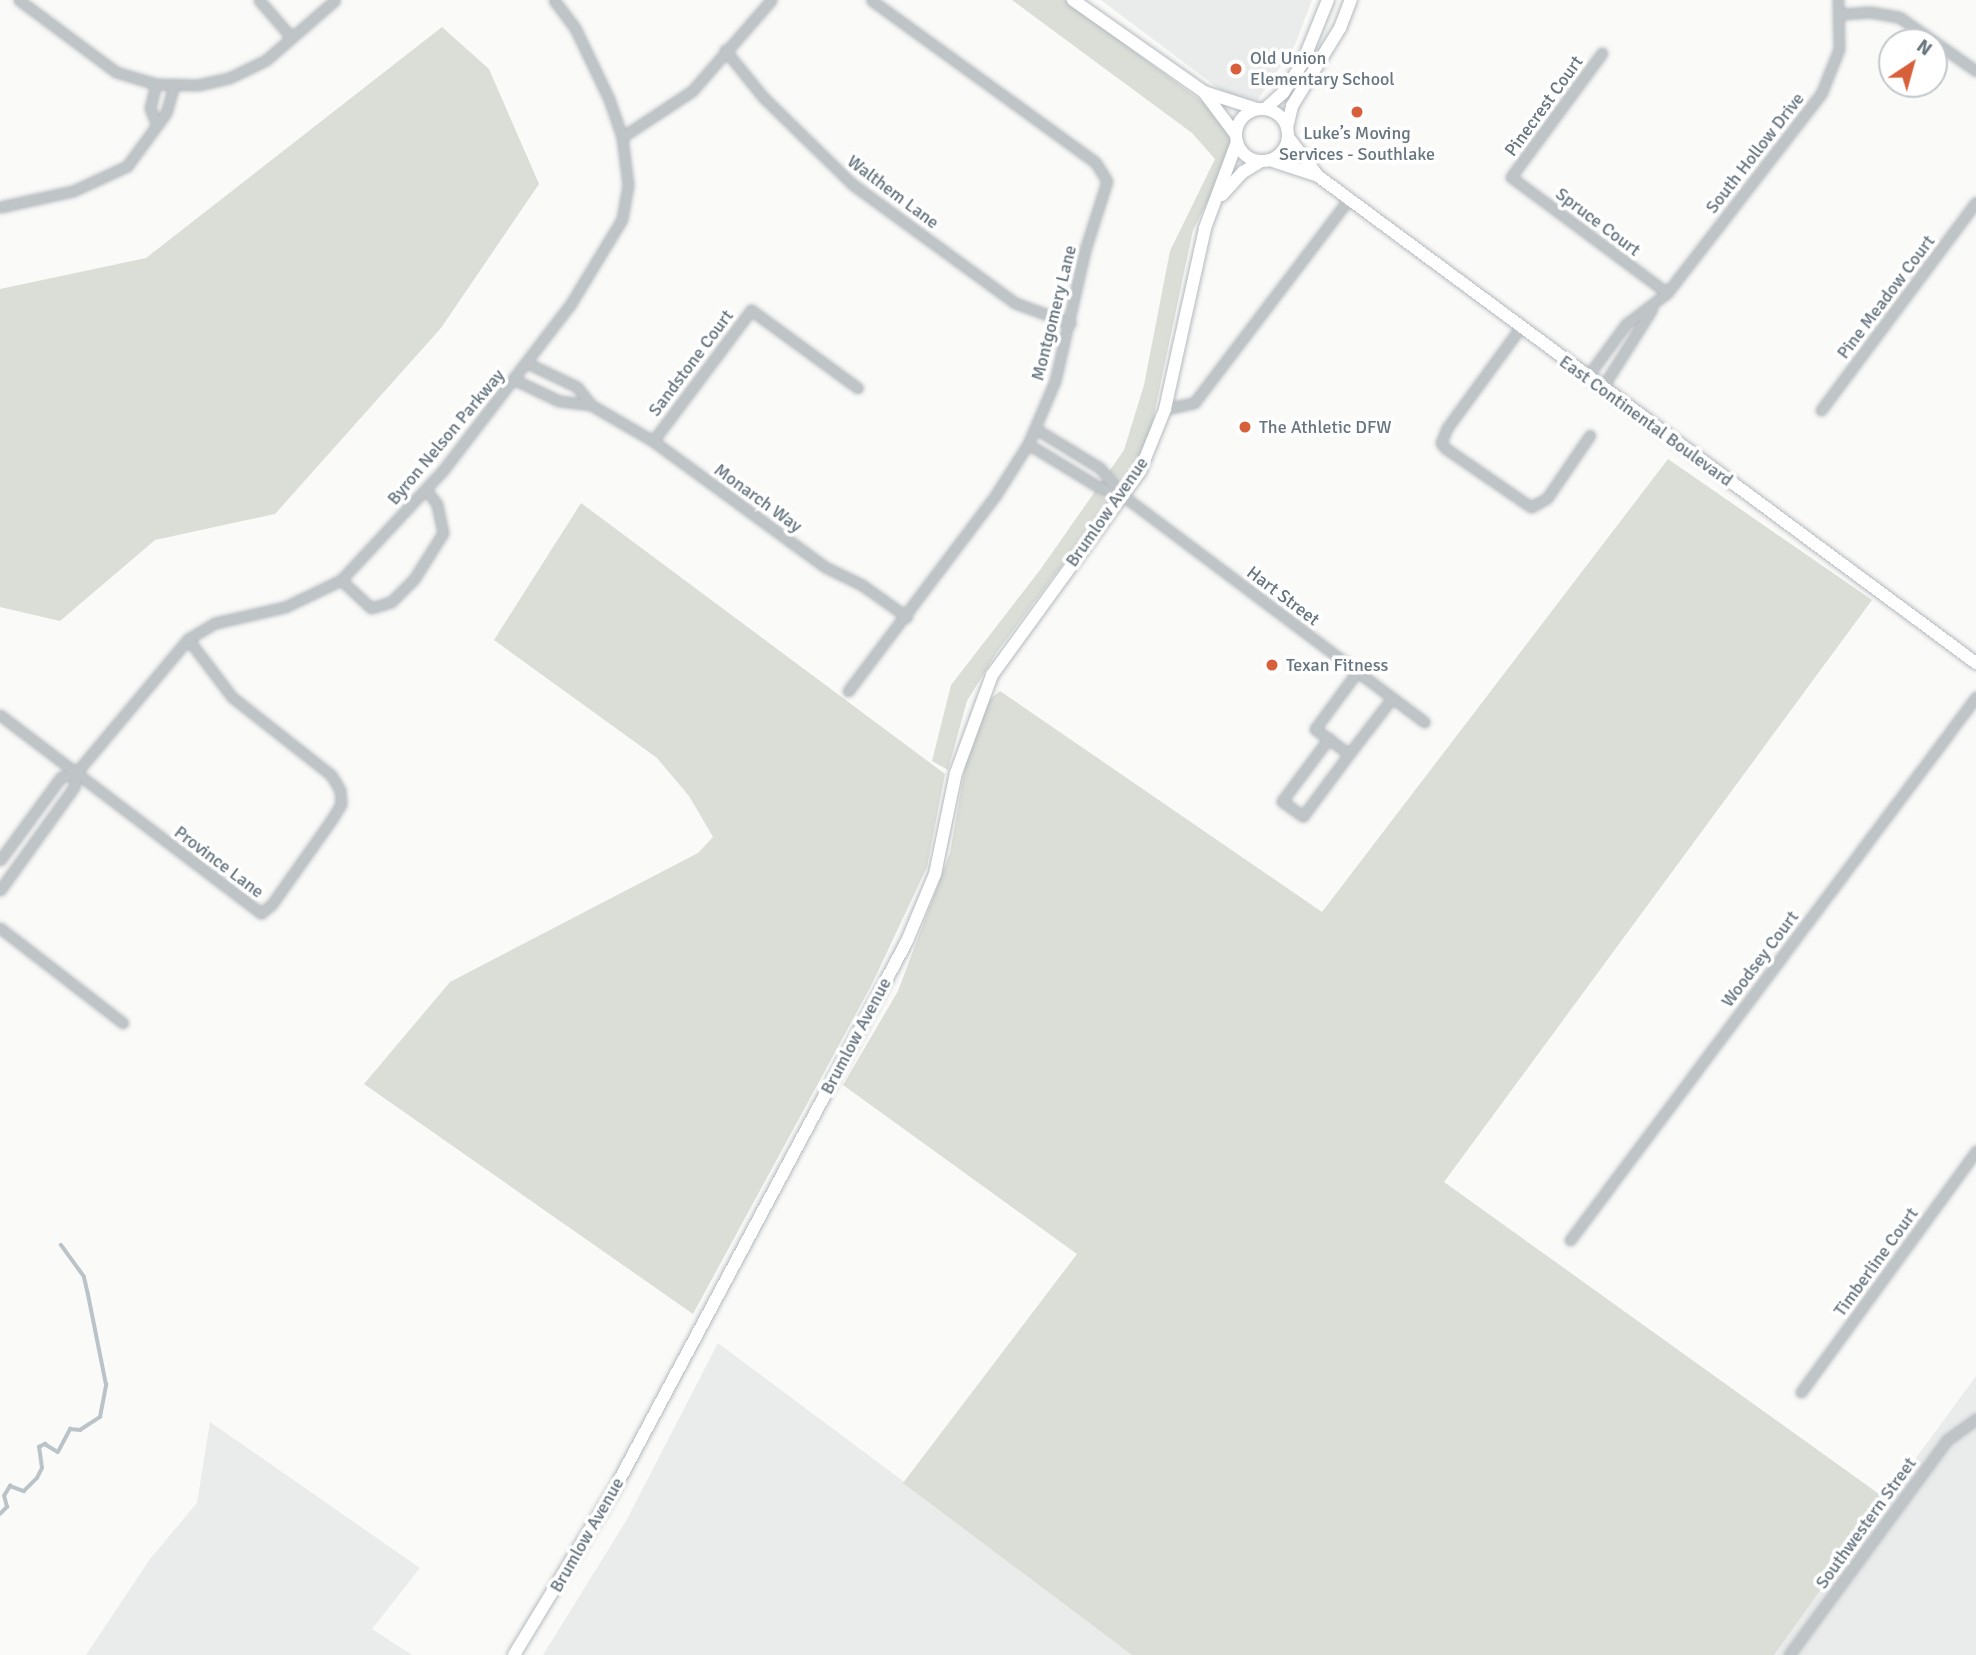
<!DOCTYPE html>
<meta charset="utf-8">
<style>
body{margin:0}
#map{position:relative;width:1976px;height:1655px;overflow:hidden;background:#fafaf8;font-family:Signika,sans-serif}
div>[style]{position:absolute}
.built>*{inset:0;background:#eaeceb}
.green>*{inset:0;background:#daded7}
.stream>*{height:3.5px;margin:-1.75px;padding:0 1.75px;transform-origin:1.75px;border-radius:1.75px;background:#bac4c8}
.roads{filter:drop-shadow(0 0 2px #b4b9be) drop-shadow(0 0 2px #b4b9be)}
.minor>*{height:9px;margin:-4.5px;padding:0 4.5px;transform-origin:4.5px;border-radius:4.5px;background:#bfc4c7}
.secondary>*{height:12px;margin:-6px;padding:0 6px;transform-origin:6px;border-radius:6px;background:#fff}
.secondary>.ring{margin:-6px;padding:0;box-sizing:content-box;background:none;border:12px solid #fff;border-radius:50%}
.dots>*{width:19px;height:19px;translate:-50% -50%;box-sizing:border-box;border:4px solid #fff;border-radius:50%}
span{translate:-50% -50%;white-space:nowrap;text-align:center;line-height:1.15;-webkit-text-stroke:7px #fff;paint-order:stroke}
.poi-label{font-size:18px;color:#667580}
.left{translate:0 -50%;text-align:left}
.street-label{font-size:18px;color:#667580}
.north{position:absolute;left:1878px;top:28px;width:70px;height:70px;box-sizing:border-box;background:#fff;border:2px solid #c2c8cc;border-radius:50%;rotate:36deg;font-size:19px;font-weight:700;line-height:28px;text-align:center;color:#667580}
.north::after{content:'';display:block;margin:auto;width:24px;height:32px;background:#d75f3a;clip-path:polygon(50% 0,100% 100%,50% 72%,0 100%)}
</style>
<div id="map">
<div class="built">
<div style="clip-path:polygon(1101px 0,1312px 0,1295px 45px,1257px 101px,1223px 92px)"></div>
<div style="clip-path:polygon(718px 1343px,1136px 1655px,543px 1655px,626px 1521px)"></div>
<div style="clip-path:polygon(1976px 1376px,1976px 1655px,1774px 1655px,1886px 1499px)"></div>
<div style="clip-path:polygon(210px 1422px,420px 1568px,372px 1629px,412px 1655px,86px 1655px,150px 1559px,197px 1503px)"></div>
</div>
<div class="green">
<div style="clip-path:polygon(1012px 0,1065px 0,1212px 109px,1232px 142px,1227px 165px,1193px 230px,1151px 429px,1136px 466px,997px 652px,967px 701px,948px 770px,932px 761px,951px 685px,1040px 570px,1124px 450px,1144px 385px,1170px 251px,1215px 159px,1192px 133px)"></div>
<div style="clip-path:polygon(442px 27px,489px 69px,539px 184px,441px 328px,275px 514px,155px 540px,60px 621px,0 607px,0 289px,146px 258px)"></div>
<div style="clip-path:polygon(1668px 459px,1872px 600px,1444px 1182px,1886px 1499px,1774px 1655px,1132px 1655px,903px 1483px,1077px 1254px,843px 1085px,898px 991px,950px 853px,968px 750px,987px 702px,1000px 691px,1322px 912px)"></div>
<div style="clip-path:polygon(581px 503px,945px 774px,927px 867px,872px 984px,693px 1314px,364px 1084px,450px 982px,698px 853px,713px 837px,689px 796px,657px 758px,494px 640px)"></div>
</div>
<div class="stream">
<div style="left:0;top:1514px;width:10px;rotate:-45deg"></div>
<div style="left:7px;top:1507px;width:11px;rotate:-105deg"></div>
<div style="left:4px;top:1496px;width:12px;rotate:-59deg"></div>
<div style="left:10px;top:1486px;width:15px;rotate:20deg"></div>
<div style="left:24px;top:1491px;width:18px;rotate:-45deg"></div>
<div style="left:37px;top:1478px;width:11px;rotate:-63deg"></div>
<div style="left:42px;top:1468px;width:21px;rotate:-98deg"></div>
<div style="left:39px;top:1447px;width:7px;rotate:-27deg"></div>
<div style="left:45px;top:1444px;width:15px;rotate:32deg"></div>
<div style="left:58px;top:1452px;width:26px;rotate:-62deg"></div>
<div style="left:70px;top:1429px;width:10px;rotate:6deg"></div>
<div style="left:80px;top:1430px;width:24px;rotate:-33deg"></div>
<div style="left:100px;top:1417px;width:33px;rotate:-79deg"></div>
<div style="left:106px;top:1385px;width:92px;rotate:-101.3deg"></div>
<div style="left:88px;top:1295px;width:18px;rotate:-103deg"></div>
<div style="left:84px;top:1277px;width:39px;rotate:-126deg"></div>
</div>
<div class="roads">
<div class="minor">
<div style="left:19px;top:0;width:121px;rotate:36.6deg"></div>
<div style="left:116px;top:72px;width:42px;rotate:16.7deg"></div>
<div style="left:156px;top:84px;width:42px;rotate:1.4deg"></div>
<div style="left:198px;top:85px;width:32px;rotate:-13deg"></div>
<div style="left:229px;top:78px;width:41px;rotate:-25.9deg"></div>
<div style="left:266px;top:60px;width:91px;rotate:-41deg"></div>
<div style="left:259px;top:0;width:49px;rotate:49.1deg"></div>
<div style="left:1841px;top:14px;width:29px;rotate:-4deg"></div>
<div style="left:1870px;top:12px;width:29px;rotate:10deg"></div>
<div style="left:1899px;top:17px;width:94px;rotate:35deg"></div>
<div style="left:725px;top:50px;width:60px;rotate:51deg"></div>
<div style="left:763px;top:97px;width:124px;rotate:44.3deg"></div>
<div style="left:852px;top:184px;width:202px;rotate:36.1deg"></div>
<div style="left:1015px;top:303px;width:59px;rotate:20deg"></div>
<div style="left:1602px;top:53px;width:154px;rotate:126.3deg"></div>
<div style="left:1511px;top:177px;width:194px;rotate:36.6deg"></div>
<div style="left:156px;top:123px;width:16px;rotate:-112deg"></div>
<div style="left:150px;top:108px;width:25px;rotate:-76deg"></div>
<div style="left:622px;top:137px;width:84px;rotate:-33.3deg"></div>
<div style="left:692px;top:91px;width:121px;rotate:-49deg"></div>
<div style="left:0;top:207px;width:75px;rotate:-12.4deg"></div>
<div style="left:73px;top:191px;width:60px;rotate:-24.8deg"></div>
<div style="left:127px;top:166px;width:66px;rotate:-53.7deg"></div>
<div style="left:166px;top:113px;width:29px;rotate:-74deg"></div>
<div style="left:1520px;top:328px;width:124px;rotate:126.1deg"></div>
<div style="left:1447px;top:428px;width:16px;rotate:112deg"></div>
<div style="left:1441px;top:443px;width:6px;rotate:51deg"></div>
<div style="left:1445px;top:448px;width:104px;rotate:34.5deg"></div>
<div style="left:1531px;top:507px;width:18px;rotate:-29deg"></div>
<div style="left:1547px;top:498px;width:76px;rotate:-55.7deg"></div>
<div style="left:527px;top:363px;width:55px;rotate:25.6deg"></div>
<div style="left:577px;top:387px;width:23px;rotate:52deg"></div>
<div style="left:1587px;top:377px;width:66px;rotate:-53.7deg"></div>
<div style="left:1626px;top:324px;width:51px;rotate:-37.1deg"></div>
<div style="left:1667px;top:293px;width:252px;rotate:-52.3deg"></div>
<div style="left:1821px;top:94px;width:48px;rotate:-68.2deg"></div>
<div style="left:1839px;top:49px;width:49px;rotate:-91.2deg"></div>
<div style="left:515px;top:380px;width:49px;rotate:25.5deg"></div>
<div style="left:559px;top:401px;width:32px;rotate:7deg"></div>
<div style="left:591px;top:405px;width:72px;rotate:30.1deg"></div>
<div style="left:653px;top:441px;width:213px;rotate:36.2deg"></div>
<div style="left:825px;top:567px;width:41px;rotate:25.9deg"></div>
<div style="left:862px;top:585px;width:55px;rotate:35.4deg"></div>
<div style="left:1602px;top:388px;width:93px;rotate:-57.7deg"></div>
<div style="left:1165px;top:409px;width:30px;rotate:-12deg"></div>
<div style="left:1194px;top:403px;width:256px;rotate:-52.8deg"></div>
<div style="left:1821px;top:410px;width:259px;rotate:-53.3deg"></div>
<div style="left:1036px;top:429px;width:75px;rotate:31.4deg"></div>
<div style="left:1100px;top:468px;width:35px;rotate:51deg"></div>
<div style="left:1122px;top:495px;width:378px;rotate:36.9deg"></div>
<div style="left:653px;top:441px;width:164px;rotate:-53.2deg"></div>
<div style="left:751px;top:310px;width:132px;rotate:36.1deg"></div>
<div style="left:1028px;top:444px;width:81px;rotate:31.3deg"></div>
<div style="left:1097px;top:486px;width:27px;rotate:20deg"></div>
<div style="left:341px;top:580px;width:41px;rotate:43deg"></div>
<div style="left:371px;top:608px;width:21px;rotate:-17deg"></div>
<div style="left:391px;top:602px;width:33px;rotate:-45deg"></div>
<div style="left:414px;top:579px;width:54px;rotate:-57.8deg"></div>
<div style="left:443px;top:533px;width:30px;rotate:-102deg"></div>
<div style="left:437px;top:504px;width:18px;rotate:-128deg"></div>
<div style="left:1357px;top:672px;width:71px;rotate:126.4deg"></div>
<div style="left:1315px;top:729px;width:42px;rotate:36.3deg"></div>
<div style="left:1349px;top:754px;width:71px;rotate:-52.5deg"></div>
<div style="left:848px;top:691px;width:244px;rotate:-53deg"></div>
<div style="left:995px;top:496px;width:62px;rotate:-57.6deg"></div>
<div style="left:1028px;top:444px;width:69px;rotate:-66.8deg"></div>
<div style="left:1055px;top:381px;width:134px;rotate:-77.1deg"></div>
<div style="left:1085px;top:250px;width:72px;rotate:-72.3deg"></div>
<div style="left:1107px;top:181px;width:22px;rotate:-122deg"></div>
<div style="left:1095px;top:162px;width:276px;rotate:-144.1deg"></div>
<div style="left:0;top:715px;width:328px;rotate:37.2deg"></div>
<div style="left:261px;top:913px;width:14px;rotate:-39deg"></div>
<div style="left:272px;top:904px;width:104px;rotate:-54.8deg"></div>
<div style="left:332px;top:819px;width:17px;rotate:-59deg"></div>
<div style="left:341px;top:804px;width:14px;rotate:-94deg"></div>
<div style="left:340px;top:790px;width:17px;rotate:-121deg"></div>
<div style="left:331px;top:775px;width:126px;rotate:-141.8deg"></div>
<div style="left:232px;top:697px;width:73px;rotate:-127.2deg"></div>
<div style="left:1329px;top:738px;width:79px;rotate:126.7deg"></div>
<div style="left:1282px;top:801px;width:26px;rotate:36deg"></div>
<div style="left:1303px;top:816px;width:77px;rotate:-53.4deg"></div>
<div style="left:0;top:860px;width:103px;rotate:-53.7deg"></div>
<div style="left:61px;top:777px;width:16px;rotate:-15deg"></div>
<div style="left:76px;top:773px;width:175px;rotate:-50.1deg"></div>
<div style="left:188px;top:639px;width:31px;rotate:-31deg"></div>
<div style="left:215px;top:623px;width:72px;rotate:-12.9deg"></div>
<div style="left:285px;top:607px;width:62px;rotate:-25.7deg"></div>
<div style="left:341px;top:580px;width:151px;rotate:-47.1deg"></div>
<div style="left:444px;top:469px;width:207px;rotate:-52.5deg"></div>
<div style="left:570px;top:305px;width:100px;rotate:-58.8deg"></div>
<div style="left:622px;top:219px;width:35px;rotate:-80deg"></div>
<div style="left:628px;top:185px;width:48px;rotate:-97.1deg"></div>
<div style="left:622px;top:137px;width:40px;rotate:-108.9deg"></div>
<div style="left:609px;top:99px;width:79px;rotate:-115.6deg"></div>
<div style="left:575px;top:28px;width:35px;rotate:-127deg"></div>
<div style="left:0;top:890px;width:127px;rotate:-54.3deg"></div>
<div style="left:74px;top:787px;width:14px;rotate:-82deg"></div>
<div style="left:0;top:928px;width:155px;rotate:37.7deg"></div>
<div style="left:1570px;top:1240px;width:678px;rotate:-53.21deg"></div>
<div style="left:1801px;top:1392px;width:298px;rotate:-54deg"></div>
<div style="left:1789px;top:1655px;width:267px;rotate:-53.7deg"></div>
<div style="left:1947px;top:1440px;width:36px;rotate:-36deg"></div>
</div>
<div class="secondary">
<div style="left:1073px;top:0;width:160px;rotate:35.1deg"></div>
<div style="left:1204px;top:92px;width:56px;rotate:17.8deg"></div>
<div style="left:1206px;top:95px;width:50px;rotate:53.1deg"></div>
<div class="ring" style="left:1236px;top:109px;width:40px;height:40px"></div>
<div style="left:1265px;top:109px;width:24px;rotate:-42deg"></div>
<div style="left:1283px;top:93px;width:35px;rotate:-57deg"></div>
<div style="left:1302px;top:64px;width:69px;rotate:-67.9deg"></div>
<div style="left:1287px;top:128px;width:23px;rotate:-77deg"></div>
<div style="left:1292px;top:106px;width:92px;rotate:-58.4deg"></div>
<div style="left:1340px;top:28px;width:30px;rotate:-69deg"></div>
<div style="left:1288px;top:137px;width:49px;rotate:52.4deg"></div>
<div style="left:1318px;top:176px;width:819px;rotate:36.51deg"></div>
<div style="left:1270px;top:160px;width:47px;rotate:18.4deg"></div>
<div style="left:1222px;top:195px;width:31px;rotate:-48deg"></div>
<div style="left:1243px;top:172px;width:21px;rotate:-31deg"></div>
<div style="left:514px;top:1655px;width:193px;rotate:-58.8deg"></div>
<div style="left:614px;top:1490px;width:622px;rotate:-61.91deg"></div>
<div style="left:907px;top:941px;width:73px;rotate:-67.3deg"></div>
<div style="left:935px;top:874px;width:103px;rotate:-78.3deg"></div>
<div style="left:956px;top:773px;width:104px;rotate:-69.8deg"></div>
<div style="left:992px;top:675px;width:252px;rotate:-54deg"></div>
<div style="left:1140px;top:471px;width:67px;rotate:-68deg"></div>
<div style="left:1165px;top:409px;width:185px;rotate:-77.5deg"></div>
<div style="left:1205px;top:228px;width:92px;rotate:-69.6deg"></div>
</div>
</div>
<div class="dots">
<div style="left:1236px;top:69px;background:#d75f3a"></div>
<div style="left:1357px;top:112px;background:#d75f3a"></div>
<div style="left:1245px;top:427px;background:#d75f3a"></div>
<div style="left:1272px;top:665px;background:#d75f3a"></div>
</div>
<div class="poi-label">
<span class="left" style="left:1250px;top:69px">Old Union<br>Elementary School</span>
<span style="left:1357px;top:144px">Luke’s Moving<br>Services - Southlake</span>
<span class="left" style="left:1259px;top:427px">The Athletic DFW</span>
<span class="left" style="left:1286px;top:665px">Texan Fitness</span>
</div>
<div class="street-label">
<span style="left:1544px;top:106px;rotate:-54deg">Pinecrest Court</span>
<span style="left:1755px;top:153px;rotate:-52deg">South Hollow Drive</span>
<span style="left:893px;top:192px;rotate:37deg">Walthem Lane</span>
<span style="left:1598px;top:222px;rotate:37deg">Spruce Court</span>
<span style="left:1886px;top:297px;rotate:-53deg">Pine Meadow Court</span>
<span style="left:1054px;top:313px;rotate:-76deg">Montgomery Lane</span>
<span style="left:691px;top:363px;rotate:-53deg">Sandstone Court</span>
<span style="left:1646px;top:421px;rotate:36deg">East Continental Boulevard</span>
<span style="left:446px;top:437px;rotate:-50deg">Byron Nelson Parkway</span>
<span style="left:758px;top:498px;rotate:36deg">Monarch Way</span>
<span style="left:1107px;top:512px;rotate:-55deg">Brumlow Avenue</span>
<span style="left:1283px;top:596px;rotate:37deg">Hart Street</span>
<span style="left:219px;top:862px;rotate:37deg">Province Lane</span>
<span style="left:1760px;top:959px;rotate:-53deg">Woodsey Court</span>
<span style="left:856px;top:1036px;rotate:-62deg">Brumlow Avenue</span>
<span style="left:1876px;top:1262px;rotate:-54deg">Timberline Court</span>
<span style="left:1866px;top:1523px;rotate:-54deg">Southwestern Street</span>
<span style="left:587px;top:1535px;rotate:-60deg">Brumlow Avenue</span>
</div>
<div class="north">N</div>
</div>
